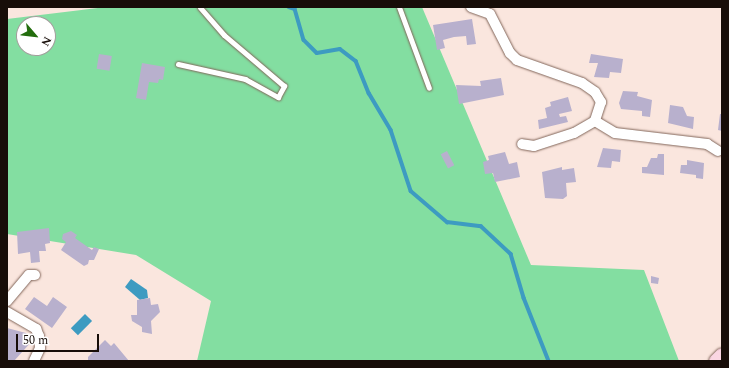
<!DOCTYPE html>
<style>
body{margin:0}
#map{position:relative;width:729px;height:368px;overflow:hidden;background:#fae6de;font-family:Spectral,serif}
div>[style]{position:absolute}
.green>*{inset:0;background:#83dea1}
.water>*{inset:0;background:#3d9bc1;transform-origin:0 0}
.stream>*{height:3.5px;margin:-1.75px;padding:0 1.75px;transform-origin:1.75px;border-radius:1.75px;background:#3d9bc1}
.building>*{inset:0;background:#b8b0cd;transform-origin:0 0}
.roads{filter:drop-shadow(0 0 1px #82665a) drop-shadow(0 0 1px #82665a)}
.service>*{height:5px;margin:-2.5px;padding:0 2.5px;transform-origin:2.5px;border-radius:2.5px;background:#fff}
.minor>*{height:10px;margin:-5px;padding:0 5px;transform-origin:5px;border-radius:5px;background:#fff}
.secondary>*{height:15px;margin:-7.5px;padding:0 7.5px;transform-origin:7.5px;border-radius:7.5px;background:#fad6e2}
span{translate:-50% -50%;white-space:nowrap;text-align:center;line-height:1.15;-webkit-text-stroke:4px #fff;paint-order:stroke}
.frame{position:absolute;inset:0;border:8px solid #170d08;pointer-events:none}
.north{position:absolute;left:16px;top:16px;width:40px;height:40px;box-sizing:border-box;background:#fff;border:1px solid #a29e9c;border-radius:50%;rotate:118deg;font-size:11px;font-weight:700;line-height:16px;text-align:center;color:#170d08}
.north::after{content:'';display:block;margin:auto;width:14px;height:18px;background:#236d0d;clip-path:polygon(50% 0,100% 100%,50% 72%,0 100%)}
.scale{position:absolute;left:16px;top:334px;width:83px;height:18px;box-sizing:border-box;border:2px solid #170d08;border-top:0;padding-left:5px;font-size:12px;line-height:14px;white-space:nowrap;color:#170d08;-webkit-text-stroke:3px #fff;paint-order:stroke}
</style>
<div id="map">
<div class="green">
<div style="clip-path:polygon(evenodd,106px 7px,422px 7px,531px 265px,644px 270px,679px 361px,197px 361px,211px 301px,136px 255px,7px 234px,7px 19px,106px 7px,24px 24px,48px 24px,48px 48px,24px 48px,24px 24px)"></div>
</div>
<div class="water">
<div style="clip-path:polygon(131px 279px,147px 290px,148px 298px,140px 300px,125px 287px)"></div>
<div style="left:85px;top:314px;width:10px;height:20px;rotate:45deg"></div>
</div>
<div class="stream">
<div style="left:289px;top:7px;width:6px;rotate:18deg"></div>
<div style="left:295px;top:9px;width:32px;rotate:74deg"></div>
<div style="left:304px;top:40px;width:18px;rotate:45deg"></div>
<div style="left:317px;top:53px;width:23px;rotate:-10deg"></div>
<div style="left:340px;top:49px;width:20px;rotate:37deg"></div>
<div style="left:356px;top:61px;width:35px;rotate:68deg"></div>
<div style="left:369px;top:93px;width:43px;rotate:59.3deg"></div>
<div style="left:391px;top:130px;width:64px;rotate:71.8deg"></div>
<div style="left:411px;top:191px;width:48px;rotate:40.7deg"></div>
<div style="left:447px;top:222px;width:34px;rotate:7deg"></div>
<div style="left:481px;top:226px;width:41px;rotate:43deg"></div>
<div style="left:511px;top:254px;width:46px;rotate:73.5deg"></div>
<div style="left:524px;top:298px;width:68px;rotate:68.4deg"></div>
</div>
<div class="building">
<div style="clip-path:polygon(472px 19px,476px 44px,467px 45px,466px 36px,454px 37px,443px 40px,445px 48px,437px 50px,433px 25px)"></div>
<div style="left:99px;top:54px;width:13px;height:15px;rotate:9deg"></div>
<div style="clip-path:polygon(591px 54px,623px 59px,621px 73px,610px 72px,609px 78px,594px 77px,598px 63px,589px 63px)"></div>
<div style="clip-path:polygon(142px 63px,165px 67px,163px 80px,159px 79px,158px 83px,149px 82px,146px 100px,136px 98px)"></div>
<div style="clip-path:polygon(501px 78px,504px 95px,459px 104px,456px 85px,481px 86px,480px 81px)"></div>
<div style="clip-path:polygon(623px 91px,638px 92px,637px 96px,652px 100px,650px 117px,642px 116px,642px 111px,621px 109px,619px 103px)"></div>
<div style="clip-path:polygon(568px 97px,572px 111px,559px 114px,560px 117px,566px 116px,568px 122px,539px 129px,538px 120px,547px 118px,545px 108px,551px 106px,550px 102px)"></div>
<div style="clip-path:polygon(670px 105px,683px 107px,687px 116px,694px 117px,693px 129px,668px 123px)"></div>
<div style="clip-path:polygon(720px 114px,722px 114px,722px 131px,718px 130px)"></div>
<div style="clip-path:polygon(603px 148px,621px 150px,620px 162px,612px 161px,611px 168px,597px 167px)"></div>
<div style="left:447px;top:151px;width:16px;height:7px;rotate:63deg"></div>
<div style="clip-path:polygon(505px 152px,509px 164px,517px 162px,520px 177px,495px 182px,493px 173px,485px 174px,483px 162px,489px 160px,488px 156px)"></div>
<div style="clip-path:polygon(658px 154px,664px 154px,664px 175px,642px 173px,642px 167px,647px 167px,651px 158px,657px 158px)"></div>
<div style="clip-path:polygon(687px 160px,704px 163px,703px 179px,696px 178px,696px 175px,680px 173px,681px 165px,687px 165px)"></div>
<div style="clip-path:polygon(562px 167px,562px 170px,574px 168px,576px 182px,566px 183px,567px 196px,563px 199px,545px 198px,542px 172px)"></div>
<div style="clip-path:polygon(49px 228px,50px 243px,45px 244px,46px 251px,39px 251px,40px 262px,31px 263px,30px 252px,18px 254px,17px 232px)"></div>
<div style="clip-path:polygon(71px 231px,77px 235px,75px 238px,92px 250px,94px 247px,99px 249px,94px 260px,89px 260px,88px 264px,84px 266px,61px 250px,66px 242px,62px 239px,63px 234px)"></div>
<div style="clip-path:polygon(651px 276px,659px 278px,658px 284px,651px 283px)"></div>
<div style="clip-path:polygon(34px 297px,47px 306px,53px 297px,67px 307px,52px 328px,25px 309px)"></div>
<div style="clip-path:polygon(150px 298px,151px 305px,158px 304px,160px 312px,151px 321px,152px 334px,142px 332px,142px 327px,132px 321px,131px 315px,137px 315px,137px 300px)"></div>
<div style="clip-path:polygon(7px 328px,26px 333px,32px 341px,14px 361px,7px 361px)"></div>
<div style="clip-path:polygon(105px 340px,111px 346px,114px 343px,129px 361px,88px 361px,88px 357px)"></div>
</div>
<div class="roads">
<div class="service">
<div style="left:399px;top:7px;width:86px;rotate:69.7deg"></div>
<div style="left:178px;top:64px;width:69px;rotate:12.6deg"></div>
<div style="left:245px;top:79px;width:38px;rotate:29deg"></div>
<div style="left:278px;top:97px;width:13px;rotate:-61deg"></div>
<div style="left:284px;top:86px;width:79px;rotate:-139.6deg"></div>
<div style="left:224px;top:35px;width:37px;rotate:-131deg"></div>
</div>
<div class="minor">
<div style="left:471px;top:7px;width:20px;rotate:20deg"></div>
<div style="left:490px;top:14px;width:44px;rotate:62.9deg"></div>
<div style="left:510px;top:53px;width:10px;rotate:45deg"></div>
<div style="left:517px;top:60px;width:69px;rotate:19.5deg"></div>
<div style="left:582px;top:83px;width:16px;rotate:35deg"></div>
<div style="left:595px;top:92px;width:12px;rotate:59deg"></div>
<div style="left:601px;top:102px;width:20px;rotate:108deg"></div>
<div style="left:595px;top:121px;width:24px;rotate:150deg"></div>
<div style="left:574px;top:133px;width:42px;rotate:162deg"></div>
<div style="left:534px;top:146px;width:12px;rotate:-171deg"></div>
<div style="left:595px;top:121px;width:23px;rotate:31deg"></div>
<div style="left:615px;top:133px;width:93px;rotate:6.8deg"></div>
<div style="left:707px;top:144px;width:13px;rotate:32deg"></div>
<div style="left:7px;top:301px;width:34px;rotate:-50deg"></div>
<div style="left:29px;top:275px;width:6px"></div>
<div style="left:7px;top:312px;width:34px;rotate:30deg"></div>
<div style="left:36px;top:329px;width:8px;rotate:67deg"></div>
<div style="left:39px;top:336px;width:12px;rotate:85deg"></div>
<div style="left:40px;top:348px;width:14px;rotate:115deg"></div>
</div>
<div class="secondary">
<div style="left:716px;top:361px;width:8px;rotate:-45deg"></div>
</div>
</div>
<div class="frame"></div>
<div class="north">N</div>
<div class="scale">50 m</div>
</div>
